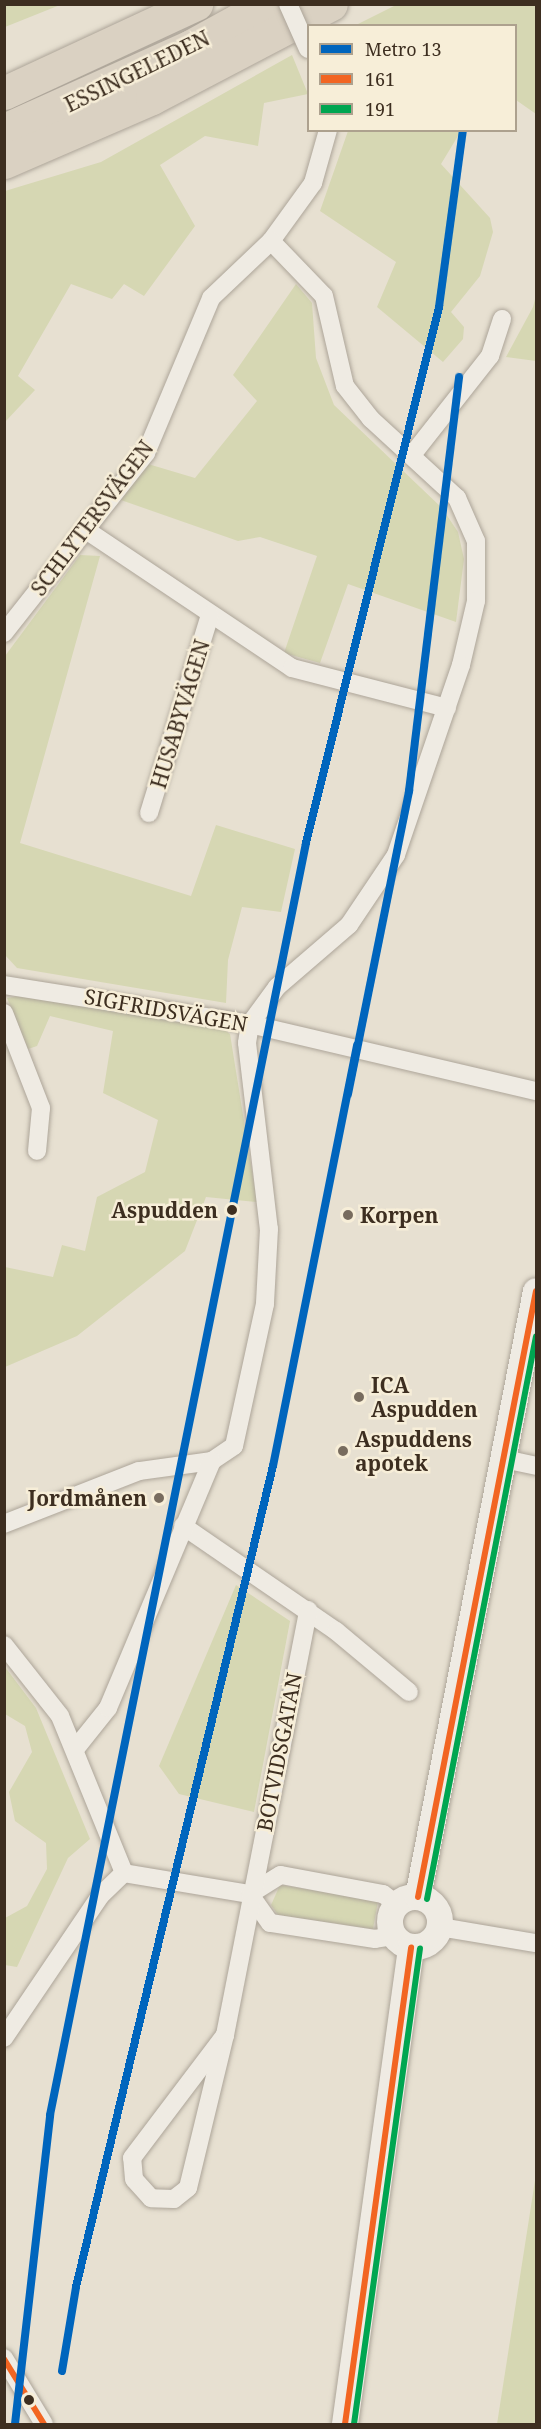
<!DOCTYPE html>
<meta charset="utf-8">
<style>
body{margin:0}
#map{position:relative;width:541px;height:2429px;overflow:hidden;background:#e7e0d1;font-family:"Noto Serif",serif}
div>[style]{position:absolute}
.green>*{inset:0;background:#d6d7b3}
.roads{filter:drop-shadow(0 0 2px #ada599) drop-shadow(0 0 2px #ada599)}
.street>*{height:18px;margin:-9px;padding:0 9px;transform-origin:9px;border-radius:9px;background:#efebe3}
.secondary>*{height:26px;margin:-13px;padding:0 13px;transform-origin:13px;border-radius:13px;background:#efebe3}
.secondary>.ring{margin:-13px;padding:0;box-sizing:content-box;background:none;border:26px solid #efebe3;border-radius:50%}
.highway>*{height:33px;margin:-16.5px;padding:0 16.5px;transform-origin:16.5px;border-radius:16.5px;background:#dad1c2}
.bridges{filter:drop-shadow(0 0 2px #ada599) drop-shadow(0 0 2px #ada599)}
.street-bridge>*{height:18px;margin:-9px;padding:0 9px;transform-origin:9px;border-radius:9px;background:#efebe3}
.bus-1>*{height:6px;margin:-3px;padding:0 3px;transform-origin:3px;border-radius:3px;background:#f26522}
.bus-2>*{height:6px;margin:-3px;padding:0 3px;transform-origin:3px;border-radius:3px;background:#00a651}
.metro-1>*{height:8px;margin:-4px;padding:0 4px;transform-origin:4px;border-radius:4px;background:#0065bd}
.dots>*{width:16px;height:16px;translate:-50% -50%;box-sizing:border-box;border:3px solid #f7eed8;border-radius:50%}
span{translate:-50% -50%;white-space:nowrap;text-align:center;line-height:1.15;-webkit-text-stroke:5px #f7eed8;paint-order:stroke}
.street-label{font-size:21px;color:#3d2e20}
.stop-label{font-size:21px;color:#3d2e20;font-weight:700}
.right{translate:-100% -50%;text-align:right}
.poi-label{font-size:21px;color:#3d2e20;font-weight:700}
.left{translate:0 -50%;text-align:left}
.frame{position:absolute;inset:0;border:6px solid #3d2e20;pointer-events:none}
.legend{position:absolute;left:307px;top:24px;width:210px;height:108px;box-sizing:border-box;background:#f7eed8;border:2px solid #ada18e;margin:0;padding:8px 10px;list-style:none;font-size:18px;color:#3d2e20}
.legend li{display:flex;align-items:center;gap:12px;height:30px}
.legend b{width:30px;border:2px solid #ada18e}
</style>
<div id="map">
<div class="green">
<div style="clip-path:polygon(5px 4px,60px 4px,60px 5px,5px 27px)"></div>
<div style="clip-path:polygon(396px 5px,536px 5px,536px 114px,516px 100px,516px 26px,356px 25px)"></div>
<div style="clip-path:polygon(292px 55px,308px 94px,264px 103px,258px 146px,205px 136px,160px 165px,195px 226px,144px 296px,124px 284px,112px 299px,71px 284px,18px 376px,35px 390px,5px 422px,5px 191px,101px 162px)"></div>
<div style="clip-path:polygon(348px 131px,461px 131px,441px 164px,490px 218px,493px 232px,480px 276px,451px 312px,464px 327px,463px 339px,443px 362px,377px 307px,396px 262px,320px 211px)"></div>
<div style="clip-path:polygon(296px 284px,312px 303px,316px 358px,334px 405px,442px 508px,458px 532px,464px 559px,456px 622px,348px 584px,320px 663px,284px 653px,317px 556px,260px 537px,238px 541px,118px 499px,148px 464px,195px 478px,257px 401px,233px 375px)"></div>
<div style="clip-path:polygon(536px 295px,536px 361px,506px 357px,533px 307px)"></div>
<div style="clip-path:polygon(80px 555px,100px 556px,20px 843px,191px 896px,216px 825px,295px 849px,281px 912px,242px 907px,228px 960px,226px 1003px,17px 968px,5px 955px,5px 656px)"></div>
<div style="clip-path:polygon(26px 995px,224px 1029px,230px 1034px,257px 1202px,206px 1197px,185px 1251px,77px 1336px,5px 1367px,5px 1267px,53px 1277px,62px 1245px,85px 1251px,97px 1197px,145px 1172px,158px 1120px,103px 1093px,113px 1031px,50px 1016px,37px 1046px,28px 1049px,7px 998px)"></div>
<div style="clip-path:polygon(236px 1585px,290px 1621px,254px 1812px,179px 1794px,159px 1766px)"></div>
<div style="clip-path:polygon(5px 1667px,36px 1708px,90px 1839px,68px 1858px,17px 1967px,5px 1965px,5px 1918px,27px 1906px,47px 1869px,46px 1843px,15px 1821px,9px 1792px,32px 1752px,25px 1726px,5px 1714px)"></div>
<div style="clip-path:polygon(280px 1885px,378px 1901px,373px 1929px,278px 1915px,271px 1905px)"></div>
<div style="clip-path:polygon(536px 2174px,536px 2424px,497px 2424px)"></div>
</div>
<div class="roads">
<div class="street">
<div style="left:271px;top:241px;width:72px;rotate:-54.1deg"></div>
<div style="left:313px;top:183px;width:55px;rotate:-74.2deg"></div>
<div style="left:412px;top:455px;width:126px;rotate:-51.8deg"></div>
<div style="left:490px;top:356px;width:39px;rotate:-72deg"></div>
<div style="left:86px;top:530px;width:248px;rotate:33.8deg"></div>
<div style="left:292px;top:668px;width:160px;rotate:14.5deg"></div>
<div style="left:4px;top:633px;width:229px;rotate:-51.7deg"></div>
<div style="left:146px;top:453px;width:168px;rotate:-67.2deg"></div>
<div style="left:211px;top:298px;width:83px;rotate:-43.5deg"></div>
<div style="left:271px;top:241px;width:76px;rotate:46.1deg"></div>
<div style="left:324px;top:296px;width:92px;rotate:76.9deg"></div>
<div style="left:345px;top:386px;width:42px;rotate:51.8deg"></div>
<div style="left:371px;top:419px;width:117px;rotate:42.6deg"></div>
<div style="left:457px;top:498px;width:47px;rotate:66.2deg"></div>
<div style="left:476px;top:541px;width:60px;rotate:90deg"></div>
<div style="left:476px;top:601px;width:66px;rotate:103.2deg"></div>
<div style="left:461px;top:665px;width:201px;rotate:108.9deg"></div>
<div style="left:396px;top:855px;width:84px;rotate:123.9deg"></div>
<div style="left:349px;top:925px;width:95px;rotate:139.3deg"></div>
<div style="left:277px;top:987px;width:46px;rotate:126.1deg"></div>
<div style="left:250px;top:1024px;width:19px;rotate:99deg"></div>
<div style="left:247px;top:1043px;width:187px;rotate:83.3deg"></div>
<div style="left:269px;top:1229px;width:75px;rotate:93.1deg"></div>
<div style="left:265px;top:1304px;width:145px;rotate:102.3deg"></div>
<div style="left:234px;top:1446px;width:27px;rotate:146deg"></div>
<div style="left:212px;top:1461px;width:74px;rotate:172.2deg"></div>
<div style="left:139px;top:1471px;width:145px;rotate:158.6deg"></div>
<div style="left:149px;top:813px;width:207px;rotate:-72.9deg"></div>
<div style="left:4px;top:985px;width:249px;rotate:9deg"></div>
<div style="left:250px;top:1024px;width:294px;rotate:13.2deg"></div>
<div style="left:4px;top:1013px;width:102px;rotate:68.7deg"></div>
<div style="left:41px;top:1108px;width:43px;rotate:95.3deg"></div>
<div style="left:504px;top:1459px;width:33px;rotate:12deg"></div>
<div style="left:183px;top:1526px;width:186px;rotate:34.5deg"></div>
<div style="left:336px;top:1631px;width:95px;rotate:39.9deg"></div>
<div style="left:4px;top:1645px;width:90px;rotate:51.7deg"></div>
<div style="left:60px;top:1716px;width:170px;rotate:67.8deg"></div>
<div style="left:76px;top:1748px;width:51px;rotate:-51.3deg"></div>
<div style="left:108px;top:1708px;width:268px;rotate:-67.2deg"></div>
<div style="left:124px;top:1873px;width:128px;rotate:9.5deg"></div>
<div style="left:440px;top:1927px;width:97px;rotate:9.5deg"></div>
<div style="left:393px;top:1936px;width:18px;rotate:171deg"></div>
<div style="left:375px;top:1939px;width:106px;rotate:-171.3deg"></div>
<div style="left:270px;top:1923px;width:35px;rotate:-125deg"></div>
<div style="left:250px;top:1894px;width:36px;rotate:-32deg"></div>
<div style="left:281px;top:1875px;width:104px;rotate:10.6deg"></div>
<div style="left:383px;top:1894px;width:17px;rotate:36deg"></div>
<div style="left:225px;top:2035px;width:157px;rotate:103.6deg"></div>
<div style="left:188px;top:2188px;width:18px;rotate:142deg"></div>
<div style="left:174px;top:2199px;width:23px;rotate:-178deg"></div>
<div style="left:151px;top:2198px;width:25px;rotate:-132deg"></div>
<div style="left:134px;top:2179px;width:21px;rotate:-95deg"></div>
<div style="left:132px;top:2158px;width:154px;rotate:-52.9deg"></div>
<div style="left:225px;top:2035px;width:433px;rotate:-78.9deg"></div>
<div style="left:4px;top:2038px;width:171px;rotate:-55.9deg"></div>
<div style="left:100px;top:1896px;width:33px;rotate:-44deg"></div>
<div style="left:4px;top:2358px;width:77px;rotate:58.8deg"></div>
</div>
<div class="secondary">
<div class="ring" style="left:390px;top:1897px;width:24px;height:24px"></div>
<div style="left:418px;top:1897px;width:617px;rotate:-78.98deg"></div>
<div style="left:345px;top:2424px;width:481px;rotate:-82.1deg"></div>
</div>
<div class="highway">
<div style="left:4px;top:93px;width:212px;rotate:-24.9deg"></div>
<div style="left:4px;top:130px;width:205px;rotate:-24.2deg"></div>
<div style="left:191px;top:46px;width:87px;rotate:-28.9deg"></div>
<div style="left:4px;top:162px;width:161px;rotate:-23.4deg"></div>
<div style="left:152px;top:98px;width:202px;rotate:-27.7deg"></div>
</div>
</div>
<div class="bridges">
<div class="street-bridge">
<div style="left:288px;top:4px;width:49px;rotate:66deg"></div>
</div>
</div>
<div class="bus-1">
<div style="left:418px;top:1897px;width:617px;rotate:-78.98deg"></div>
<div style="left:4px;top:2359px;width:76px;rotate:58.4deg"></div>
<div style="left:345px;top:2424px;width:481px;rotate:-82.1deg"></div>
</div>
<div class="bus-2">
<div style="left:427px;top:1899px;width:573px;rotate:-79.04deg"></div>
<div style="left:354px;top:2424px;width:480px;rotate:-82.1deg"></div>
</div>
<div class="metro-1">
<div style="left:348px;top:1094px;width:309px;rotate:-78.6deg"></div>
<div style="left:409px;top:791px;width:417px;rotate:-83.1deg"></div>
<div style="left:62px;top:2371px;width:85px;rotate:-80.5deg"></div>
<div style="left:76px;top:2287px;width:844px;rotate:-76.51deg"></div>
<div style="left:273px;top:1466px;width:429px;rotate:-78.7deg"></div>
<div style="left:15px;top:2424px;width:311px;rotate:-83.5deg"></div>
<div style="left:50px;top:2115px;width:1298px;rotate:-78.62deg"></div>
<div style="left:306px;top:843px;width:552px;rotate:-76.06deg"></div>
<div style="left:439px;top:307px;width:179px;rotate:-82.3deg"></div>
</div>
<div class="dots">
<div style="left:232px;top:1210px;background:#3d2e20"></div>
<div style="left:348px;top:1215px;background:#786c5e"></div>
<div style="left:359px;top:1397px;background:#786c5e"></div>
<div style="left:343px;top:1451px;background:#786c5e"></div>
<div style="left:159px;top:1498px;background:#786c5e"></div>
<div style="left:29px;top:2400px;background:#3d2e20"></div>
</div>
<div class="street-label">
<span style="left:137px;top:71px;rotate:-26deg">ESSINGELEDEN</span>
<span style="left:92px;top:518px;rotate:-53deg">SCHLYTERSVÄGEN</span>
<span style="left:180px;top:714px;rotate:-73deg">HUSABYVÄGEN</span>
<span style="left:166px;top:1010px;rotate:10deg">SIGFRIDSVÄGEN</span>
<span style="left:279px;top:1752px;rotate:-79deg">BOTVIDSGATAN</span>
</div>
<div class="stop-label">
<span class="right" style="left:218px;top:1210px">Aspudden</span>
</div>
<div class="poi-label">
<span class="left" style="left:360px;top:1215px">Korpen</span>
<span class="left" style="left:371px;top:1397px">ICA<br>Aspudden</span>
<span class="left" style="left:355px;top:1451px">Aspuddens<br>apotek</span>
<span class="right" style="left:147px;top:1498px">Jordmånen</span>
</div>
<div class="frame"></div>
<ul class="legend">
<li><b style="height:8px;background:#0065bd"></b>Metro 13</li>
<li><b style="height:8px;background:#f26522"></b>161</li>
<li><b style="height:8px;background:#00a651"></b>191</li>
</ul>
</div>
